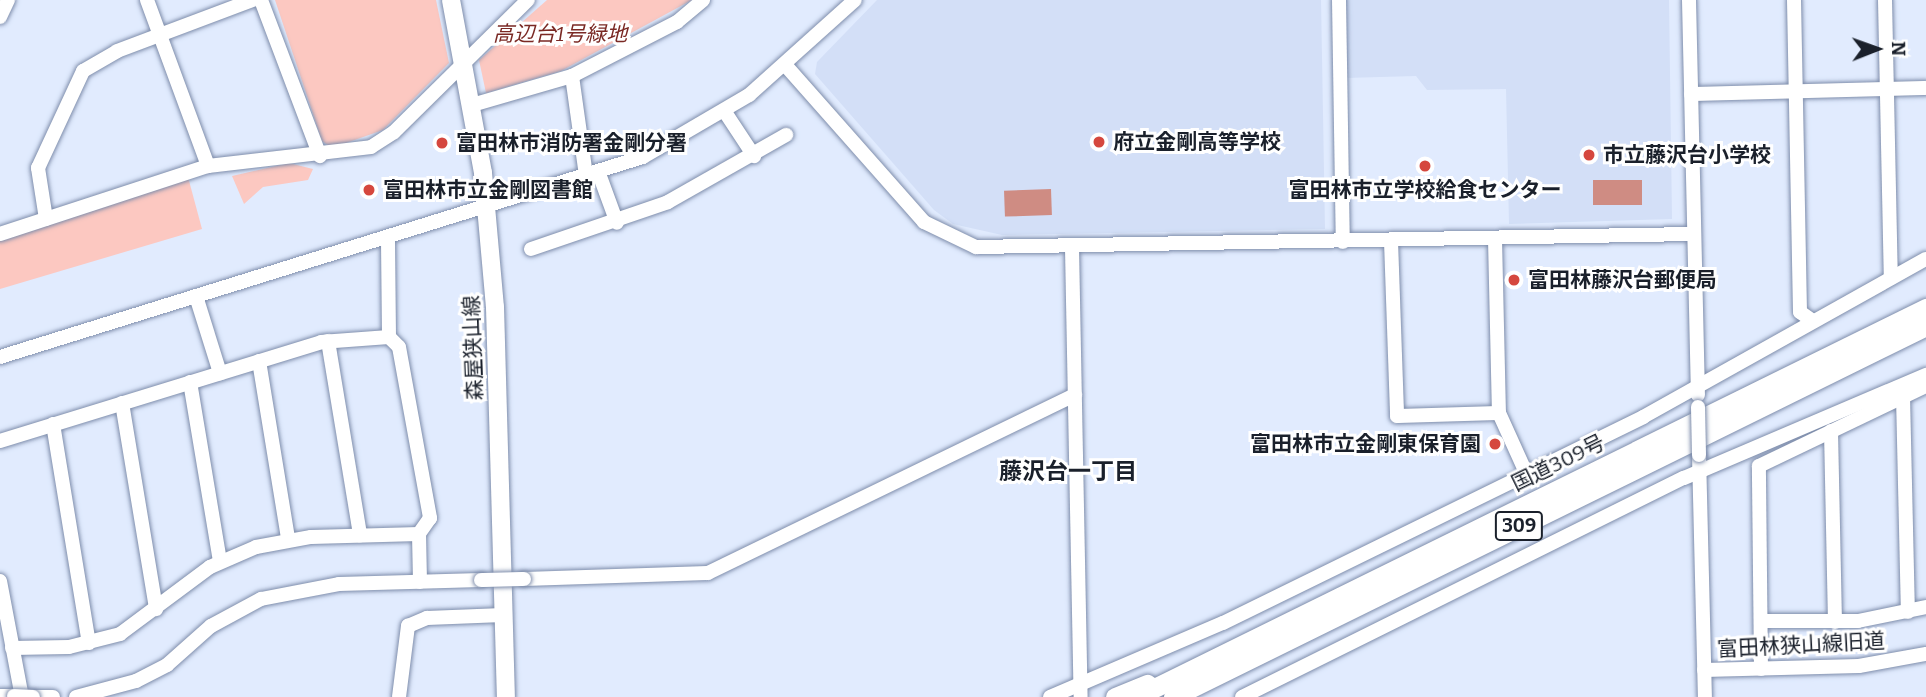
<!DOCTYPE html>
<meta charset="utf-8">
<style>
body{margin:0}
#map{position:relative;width:1926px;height:697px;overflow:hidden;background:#e1ebfe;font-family:Bitter,"Noto Sans JP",serif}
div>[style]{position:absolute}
.built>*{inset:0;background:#d3dff7}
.green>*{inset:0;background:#fcc8c1}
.water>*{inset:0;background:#cf8c83;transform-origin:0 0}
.roads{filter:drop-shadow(0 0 2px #7e8dab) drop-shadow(0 0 2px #7e8dab)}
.minor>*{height:14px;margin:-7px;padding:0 7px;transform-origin:7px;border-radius:7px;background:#fff}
.major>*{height:18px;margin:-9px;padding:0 9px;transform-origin:9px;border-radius:9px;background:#fff}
.highway>*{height:19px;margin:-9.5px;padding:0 9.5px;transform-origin:9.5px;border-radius:9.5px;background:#fff}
.bridges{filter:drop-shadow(0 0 2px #7e8dab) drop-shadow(0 0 2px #7e8dab)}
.minor-bridge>*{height:14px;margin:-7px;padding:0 7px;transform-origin:7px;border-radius:7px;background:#fff}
.dots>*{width:19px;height:19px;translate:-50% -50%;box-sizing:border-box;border:4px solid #fff;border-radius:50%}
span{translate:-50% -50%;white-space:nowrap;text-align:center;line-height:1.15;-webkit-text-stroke:6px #fff;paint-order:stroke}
.shield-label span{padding:2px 5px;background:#fff;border:2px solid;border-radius:5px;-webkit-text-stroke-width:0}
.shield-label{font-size:19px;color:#1a202b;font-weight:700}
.park-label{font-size:21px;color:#7a2924;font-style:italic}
.poi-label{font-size:21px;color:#1a202b;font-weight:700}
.left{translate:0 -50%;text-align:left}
.right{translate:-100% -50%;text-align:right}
.street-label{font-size:21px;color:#1a202b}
.neighbourhood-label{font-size:23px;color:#1a202b;font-weight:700}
.north{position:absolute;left:1842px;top:14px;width:70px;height:70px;-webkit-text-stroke:5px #fff;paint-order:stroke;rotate:89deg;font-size:19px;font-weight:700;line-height:28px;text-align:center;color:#1a202b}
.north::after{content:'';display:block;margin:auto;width:24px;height:32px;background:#1a202b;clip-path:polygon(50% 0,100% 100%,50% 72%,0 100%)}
</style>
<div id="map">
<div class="built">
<div style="clip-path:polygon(877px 0,1321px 0,1325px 229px,1002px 235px,953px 224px,934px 210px,815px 74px,817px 62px)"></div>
<div style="clip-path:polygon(1344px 0,1669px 0,1672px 219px,1509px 224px,1506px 89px,1427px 90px,1416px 76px,1345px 78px)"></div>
</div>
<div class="green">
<div style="clip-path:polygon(275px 0,436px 0,449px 63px,383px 130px,332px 148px,322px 141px)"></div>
<div style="clip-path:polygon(547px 0,692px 0,561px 71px,486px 93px,479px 60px)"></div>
<div style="clip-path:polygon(289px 163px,313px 169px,308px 180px,263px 187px,244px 204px,232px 176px)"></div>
<div style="clip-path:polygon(188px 177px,202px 229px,0 289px,0 239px)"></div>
</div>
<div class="water">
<div style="left:1642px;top:180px;width:25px;height:49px;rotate:90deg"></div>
<div style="left:1051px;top:189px;width:26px;height:47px;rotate:88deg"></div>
</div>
<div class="roads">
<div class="minor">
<div style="left:147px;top:0;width:177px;rotate:69.8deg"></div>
<div style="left:261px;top:0;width:167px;rotate:69.3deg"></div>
<div style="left:1339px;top:0;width:242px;rotate:89.1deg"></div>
<div style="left:1689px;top:0;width:395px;rotate:88.7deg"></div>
<div style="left:1794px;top:0;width:312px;rotate:88.9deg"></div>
<div style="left:1800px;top:312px;width:16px;rotate:35deg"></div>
<div style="left:1885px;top:0;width:278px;rotate:88.8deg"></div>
<div style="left:0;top:17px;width:19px;rotate:-65deg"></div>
<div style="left:787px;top:67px;width:207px;rotate:48.5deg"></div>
<div style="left:924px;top:222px;width:58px;rotate:25.7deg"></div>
<div style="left:976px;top:247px;width:718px;rotate:-1.04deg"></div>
<div style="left:572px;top:76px;width:100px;rotate:82deg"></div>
<div style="left:1691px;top:94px;width:235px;rotate:-1.5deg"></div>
<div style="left:472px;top:105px;width:104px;rotate:-16.2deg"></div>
<div style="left:572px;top:76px;width:118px;rotate:-27.2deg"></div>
<div style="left:677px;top:22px;width:34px;rotate:-40deg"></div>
<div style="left:725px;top:112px;width:53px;rotate:56.6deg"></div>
<div style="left:598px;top:171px;width:55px;rotate:69.9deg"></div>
<div style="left:46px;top:219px;width:52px;rotate:-98.9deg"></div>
<div style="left:38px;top:168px;width:107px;rotate:-65.1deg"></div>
<div style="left:83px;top:71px;width:39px;rotate:-30deg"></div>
<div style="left:117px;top:51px;width:145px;rotate:-20.6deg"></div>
<div style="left:0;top:234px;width:219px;rotate:-18.1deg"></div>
<div style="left:208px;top:166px;width:164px;rotate:-6.6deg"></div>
<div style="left:371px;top:147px;width:27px;rotate:-33deg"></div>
<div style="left:394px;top:132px;width:188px;rotate:-44.6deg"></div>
<div style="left:1495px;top:239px;width:174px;rotate:88.7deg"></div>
<div style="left:1499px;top:413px;width:68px;rotate:65.7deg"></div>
<div style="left:388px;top:241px;width:96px;rotate:89.4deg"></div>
<div style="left:389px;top:337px;width:14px;rotate:45deg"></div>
<div style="left:399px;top:347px;width:174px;rotate:79.7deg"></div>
<div style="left:430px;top:518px;width:19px;rotate:125deg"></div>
<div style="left:419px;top:534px;width:48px;rotate:88.8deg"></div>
<div style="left:1391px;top:241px;width:175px;rotate:88deg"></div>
<div style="left:1397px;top:416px;width:102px;rotate:-1.7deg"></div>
<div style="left:1072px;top:248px;width:449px;rotate:88.9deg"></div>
<div style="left:531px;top:249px;width:145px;rotate:-18.9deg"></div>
<div style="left:668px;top:202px;width:136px;rotate:-29.6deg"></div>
<div style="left:196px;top:296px;width:81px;rotate:72.7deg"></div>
<div style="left:328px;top:341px;width:197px;rotate:80.6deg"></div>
<div style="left:0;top:357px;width:673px;rotate:-17.28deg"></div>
<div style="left:643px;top:157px;width:123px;rotate:-30.3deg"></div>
<div style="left:749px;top:95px;width:142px;rotate:-41.9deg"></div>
<div style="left:259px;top:361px;width:180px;rotate:80.7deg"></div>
<div style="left:190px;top:382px;width:182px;rotate:80.5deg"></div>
<div style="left:1903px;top:396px;width:216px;rotate:88.7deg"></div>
<div style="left:122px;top:403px;width:209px;rotate:80.6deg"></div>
<div style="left:53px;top:424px;width:222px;rotate:80.7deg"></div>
<div style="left:1831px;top:431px;width:191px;rotate:88.8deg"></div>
<div style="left:0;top:441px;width:336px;rotate:-17.1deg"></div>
<div style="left:321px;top:342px;width:68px;rotate:-4.2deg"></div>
<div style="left:1699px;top:455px;width:242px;rotate:88.6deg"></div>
<div style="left:524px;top:579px;width:184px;rotate:-1.9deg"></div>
<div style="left:708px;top:573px;width:408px;rotate:-25.9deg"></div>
<div style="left:0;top:581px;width:118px;rotate:79.3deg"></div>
<div style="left:1764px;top:621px;width:94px"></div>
<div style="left:1858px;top:621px;width:69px;rotate:-11.6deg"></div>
<div style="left:12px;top:648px;width:57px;rotate:-1deg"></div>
<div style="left:69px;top:647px;width:53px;rotate:-14.3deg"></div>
<div style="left:120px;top:634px;width:112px;rotate:-36.7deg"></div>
<div style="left:210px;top:567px;width:50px;rotate:-23.5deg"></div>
<div style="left:256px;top:547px;width:56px;rotate:-10.3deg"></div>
<div style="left:311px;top:537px;width:108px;rotate:-1.6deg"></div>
<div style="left:1761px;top:669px;width:203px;rotate:-90.6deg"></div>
<div style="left:1759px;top:466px;width:185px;rotate:-25.6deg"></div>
<div style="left:1704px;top:670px;width:155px;rotate:-1.5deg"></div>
<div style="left:1859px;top:666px;width:68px;rotate:-10.2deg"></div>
<div style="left:0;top:696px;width:14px"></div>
<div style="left:33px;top:697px;width:20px"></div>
<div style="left:76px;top:697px;width:62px;rotate:-14.9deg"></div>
<div style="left:136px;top:681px;width:35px;rotate:-27deg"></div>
<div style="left:167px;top:665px;width:59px;rotate:-41.6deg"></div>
<div style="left:211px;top:626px;width:57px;rotate:-28.4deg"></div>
<div style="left:261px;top:599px;width:79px;rotate:-10.9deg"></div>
<div style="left:339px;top:584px;width:142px;rotate:-1.6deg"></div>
<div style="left:399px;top:697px;width:72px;rotate:-82.8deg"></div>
<div style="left:408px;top:626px;width:21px;rotate:-23deg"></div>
<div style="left:427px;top:618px;width:76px;rotate:-2.3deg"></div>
<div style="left:1050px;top:697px;width:188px;rotate:-23.2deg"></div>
<div style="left:1223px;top:623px;width:468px;rotate:-26.1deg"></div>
<div style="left:1643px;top:417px;width:324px;rotate:-29.2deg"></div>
<div style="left:1242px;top:697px;width:493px;rotate:-26.4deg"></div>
<div style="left:1684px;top:478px;width:263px;rotate:-23.1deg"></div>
</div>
<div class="major">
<div style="left:451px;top:0;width:176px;rotate:79.5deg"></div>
<div style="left:483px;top:173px;width:135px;rotate:84.9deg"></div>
<div style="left:495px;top:307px;width:390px;rotate:88.4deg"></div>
</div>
<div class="highway">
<div style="left:1115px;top:697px;width:35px;rotate:-22deg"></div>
<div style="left:1136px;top:697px;width:881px;rotate:-26.22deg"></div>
<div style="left:1173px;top:697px;width:839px;rotate:-26.23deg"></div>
</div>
</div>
<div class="bridges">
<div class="minor-bridge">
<div style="left:1698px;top:407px;width:48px;rotate:88.8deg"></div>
<div style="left:481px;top:580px;width:43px;rotate:-1.3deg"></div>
<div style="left:14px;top:696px;width:19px;rotate:3deg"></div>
</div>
</div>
<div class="dots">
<div style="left:1099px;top:142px;background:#d5473e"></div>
<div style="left:442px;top:143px;background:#d5473e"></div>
<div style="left:1589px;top:155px;background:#d5473e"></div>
<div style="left:1425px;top:166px;background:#d5473e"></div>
<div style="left:369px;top:190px;background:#d5473e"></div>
<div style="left:1514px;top:280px;background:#d5473e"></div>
<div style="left:1495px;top:444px;background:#d5473e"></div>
</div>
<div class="shield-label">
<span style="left:1519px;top:526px">309</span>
</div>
<div class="park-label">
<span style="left:560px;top:34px">高辺台1号緑地</span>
</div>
<div class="poi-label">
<span class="left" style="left:1113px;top:142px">府立金剛高等学校</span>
<span class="left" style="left:456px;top:143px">富田林市消防署金剛分署</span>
<span class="left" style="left:1603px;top:155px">市立藤沢台小学校</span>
<span class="left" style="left:383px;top:190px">富田林市立金剛図書館</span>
<span style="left:1425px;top:190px">富田林市立学校給食センター</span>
<span class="left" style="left:1528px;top:280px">富田林藤沢台郵便局</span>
<span class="right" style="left:1481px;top:444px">富田林市立金剛東保育園</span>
</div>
<div class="street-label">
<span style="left:473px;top:348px;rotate:-92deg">森屋狭山線</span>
<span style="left:1558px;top:463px;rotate:-26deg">国道309号</span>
<span style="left:1801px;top:645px;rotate:-3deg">富田林狭山線旧道</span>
</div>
<div class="neighbourhood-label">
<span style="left:1068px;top:471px">藤沢台一丁目</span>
</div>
<div class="north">N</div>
</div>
